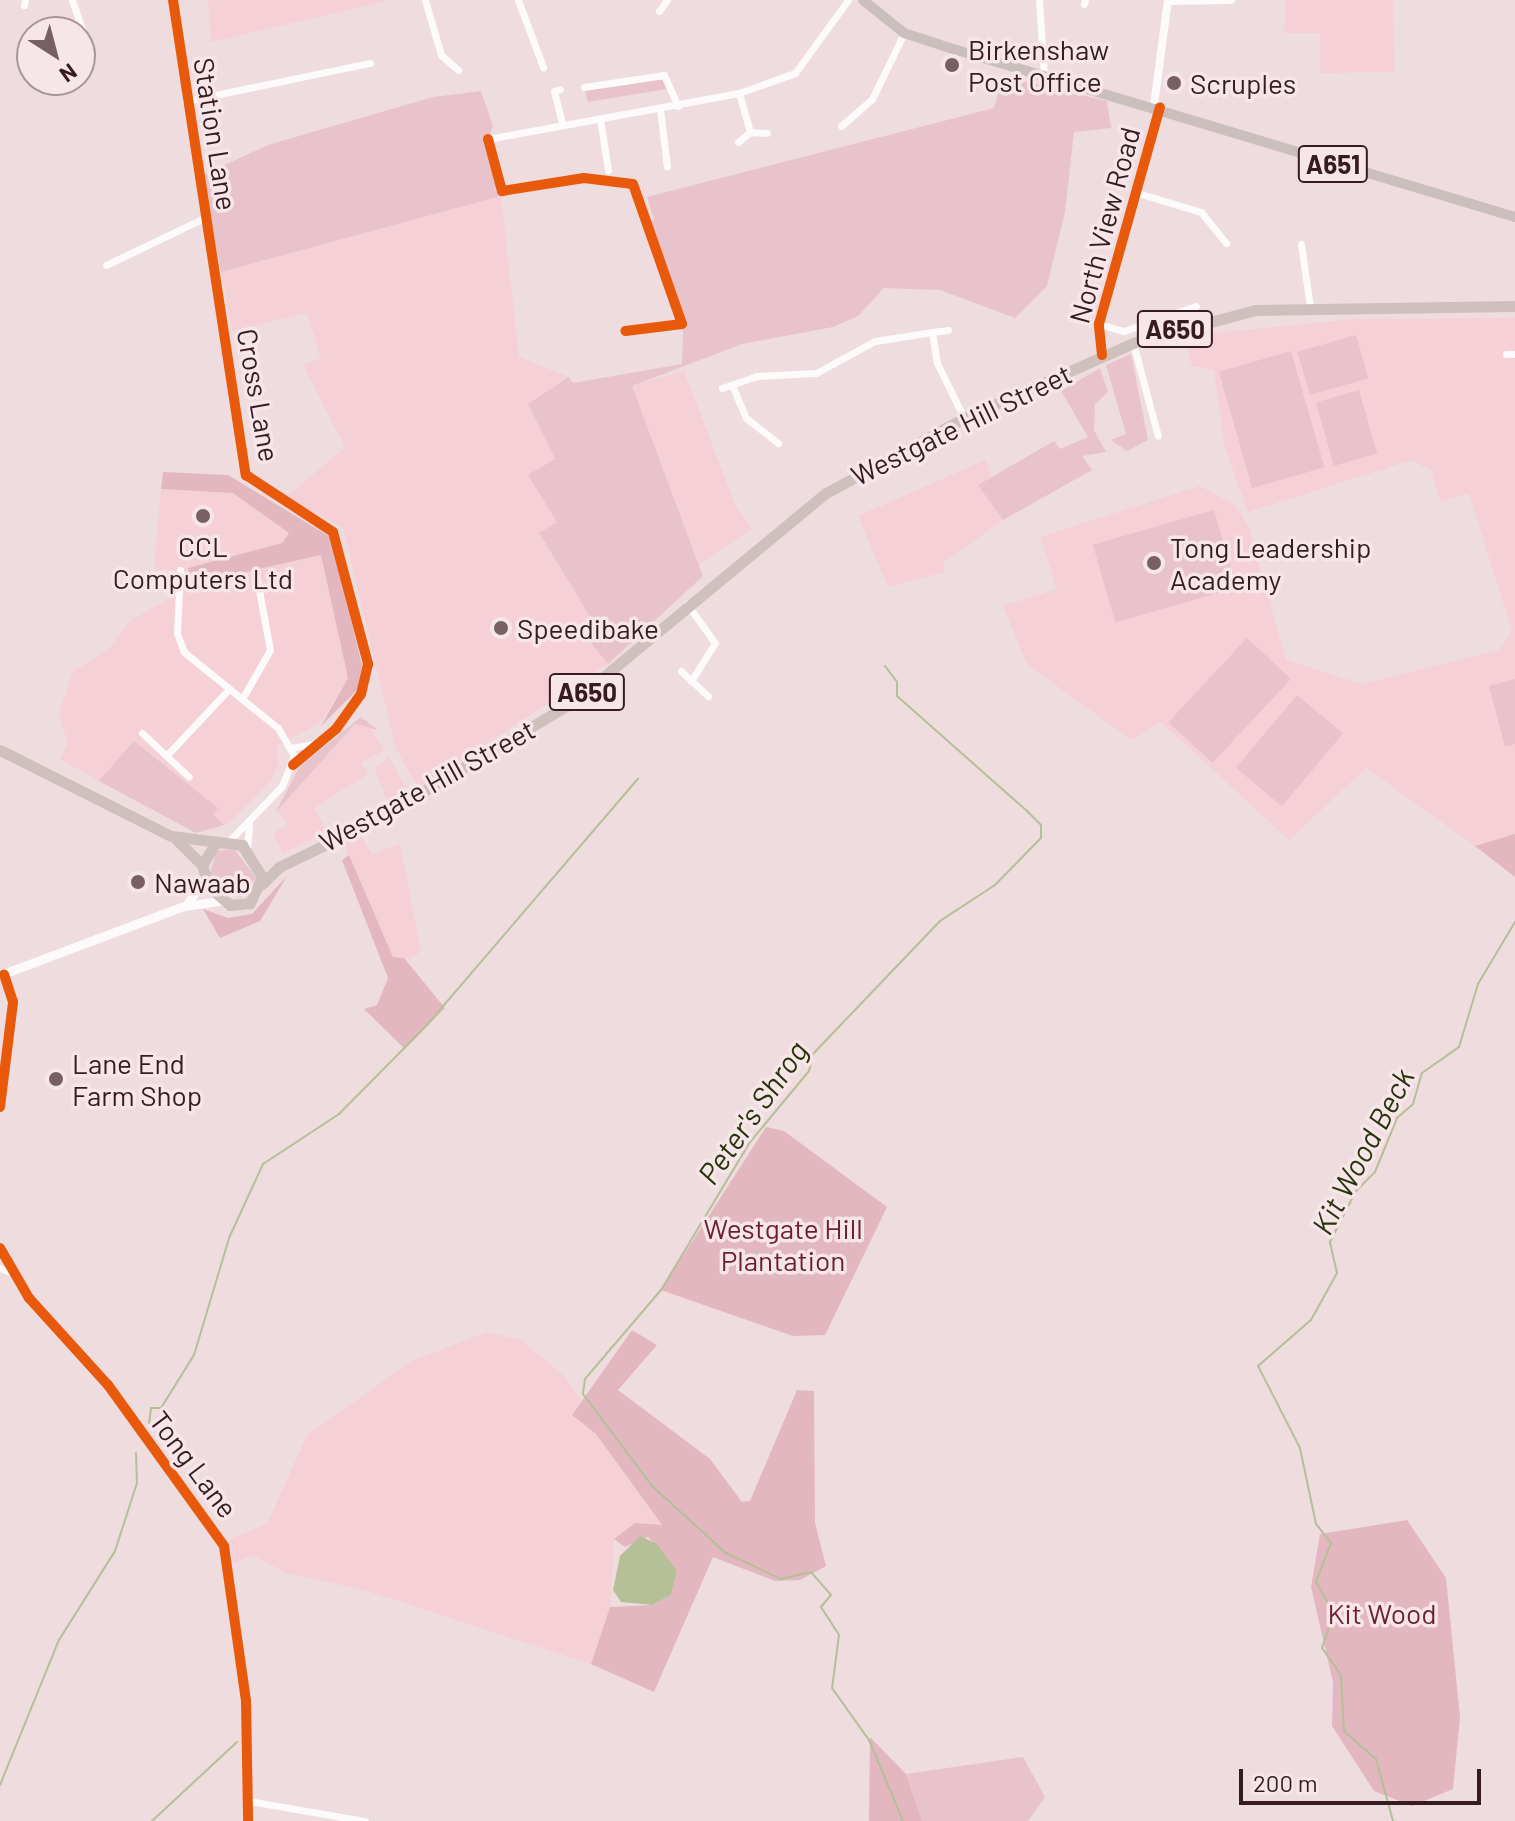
<!DOCTYPE html>
<style>
body{margin:0}
#map{position:relative;width:1515px;height:1821px;overflow:hidden;background:#eedcdf;font-family:Barlow,sans-serif}
div>[style]{position:absolute}
.built>*{inset:0;background:#f5d0d7}
.green>*{inset:0;background:#e8c3cb;transform-origin:0 0}
.forest>*{inset:0;background:#e3b7c0}
.water>*{inset:0;background:#b5bf98}
.stream>*{height:2px;margin:-1px;padding:0 1px;transform-origin:1px;border-radius:1px;background:#b5bf98}
.minor>*{height:7px;margin:-3.5px;padding:0 3.5px;transform-origin:3.5px;border-radius:3.5px;background:#fcfafa}
.tertiary>*{height:8px;margin:-4px;padding:0 4px;transform-origin:4px;border-radius:4px;background:#fcfafa}
.secondary>*{height:9px;margin:-4.5px;padding:0 4.5px;transform-origin:4.5px;border-radius:4.5px;background:#fcfafa}
.primary>*{height:10px;margin:-5px;padding:0 5px;transform-origin:5px;border-radius:5px;background:#cabfbd}
.trunk>*{height:11px;margin:-5.5px;padding:0 5.5px;transform-origin:5.5px;border-radius:5.5px;background:#cec1bd}
.cycleway>*{height:10px;margin:-5px;padding:0 5px;transform-origin:5px;border-radius:5px;background:#e8590c}
.dots>*{width:22px;height:22px;translate:-50% -50%;box-sizing:border-box;border:4px solid #f7e6e9;border-radius:50%}
span{translate:-50% -50%;white-space:nowrap;text-align:center;line-height:1.15;-webkit-text-stroke:7px #f7e6e9;paint-order:stroke}
.shield-label span{padding:2px 6px;background:#f7e6e9;border:2px solid;border-radius:6px;-webkit-text-stroke-width:0}
.shield-label{font-size:26px;color:#371b22;font-weight:700}
.poi-label{font-size:28px;color:#371b22}
.left{translate:0 -50%;text-align:left}
.street-label{font-size:28px;color:#371b22}
.park-label{font-size:28px;color:#6b1e36}
.water-label{font-size:30px;color:#28350b;font-style:italic}
.north{position:absolute;left:16px;top:16px;width:80px;height:80px;box-sizing:border-box;background:#f7e6e9;border:2px solid #aa9599;border-radius:50%;rotate:144deg;font-size:22px;font-weight:700;line-height:32px;text-align:center;color:#371b22}
.north::after{content:'';display:block;margin:auto;width:28px;height:36px;background:#775f64;clip-path:polygon(50% 0,100% 100%,50% 72%,0 100%)}
.scale{position:absolute;left:1239px;top:1769px;width:242px;height:36px;box-sizing:border-box;border:4px solid #371b22;border-top:0;padding-left:10px;font-size:24px;line-height:28px;white-space:nowrap;color:#371b22;-webkit-text-stroke:6px #f7e6e9;paint-order:stroke}
</style>
<div id="map">
<div class="built">
<div style="clip-path:polygon(208px 0,390px 0,211px 42px)"></div>
<div style="clip-path:polygon(1286px 0,1393px 0,1394px 72px,1320px 73px,1320px 33px,1284px 33px)"></div>
<div style="clip-path:polygon(501px 196px,519px 357px,569px 377px,528px 405px,555px 459px,557px 522px,539px 534px,600px 633px,590px 642px,608px 664px,419px 788px,396px 749px,343px 528px,286px 497px,345px 447px,303px 365px,321px 358px,307px 313px,232px 331px,221px 272px)"></div>
<div style="clip-path:polygon(1515px 318px,1515px 834px,1475px 846px,1366px 768px,1289px 840px,1161px 722px,1131px 740px,1027px 664px,1003px 606px,1057px 589px,1040px 537px,1200px 486px,1235px 505px,1248px 525px,1286px 660px,1362px 684px,1500px 650px,1512px 631px,1469px 493px,1440px 501px,1431px 470px,1412px 460px,1248px 512px,1225px 447px,1214px 370px,1192px 366px,1185px 336px,1356px 319px)"></div>
<div style="clip-path:polygon(684px 371px,736px 507px,752px 529px,699px 564px,632px 386px)"></div>
<div style="clip-path:polygon(985px 460px,991px 477px,979px 485px,1003px 520px,944px 562px,944px 572px,888px 587px,858px 516px)"></div>
<div style="clip-path:polygon(161px 489px,233px 493px,289px 533px,282px 543px,188px 568px,188px 585px,321px 554px,348px 678px,320px 723px,276px 746px,279px 762px,271px 780px,226px 826px,212px 814px,217px 808px,134px 742px,99px 781px,60px 759px,68px 744px,59px 713px,73px 671px,108px 650px,132px 619px,174px 597px,173px 570px,154px 569px)"></div>
<div style="clip-path:polygon(356px 724px,368px 724px,384px 750px,361px 763px,368px 774px,314px 808px,327px 832px,283px 853px,273px 834px,288px 824px,277px 810px)"></div>
<div style="clip-path:polygon(389px 757px,406px 789px,387px 800px,375px 769px)"></div>
<div style="clip-path:polygon(361px 837px,372px 854px,400px 844px,421px 951px,410px 959px,393px 957px,344px 844px)"></div>
<div style="clip-path:polygon(487px 1332px,521px 1340px,564px 1376px,581px 1399px,572px 1415px,596px 1434px,662px 1526px,635px 1523px,614px 1539px,610px 1607px,591px 1664px,364px 1590px,286px 1573px,252px 1555px,234px 1563px,230px 1539px,267px 1524px,307px 1435px,412px 1361px)"></div>
</div>
<div class="green">
<div style="clip-path:polygon(664px 75px,673px 88px,588px 102px,584px 87px)"></div>
<div style="clip-path:polygon(1003px 76px,1107px 101px,1111px 128px,1074px 132px,1065px 212px,1047px 286px,1015px 318px,940px 290px,884px 288px,858px 316px,833px 327px,742px 344px,632px 386px,703px 576px,608px 664px,590px 642px,600px 633px,539px 533px,557px 522px,528px 475px,555px 459px,528px 404px,569px 377px,573px 383px,682px 364px,683px 332px,645px 222px,654px 219px,647px 197px,994px 108px)"></div>
<div style="clip-path:polygon(481px 91px,493px 126px,485px 147px,501px 196px,221px 272px,203px 175px,268px 145px,433px 97px)"></div>
<div style="left:1356px;top:335px;width:45px;height:61px;rotate:74deg"></div>
<div style="left:1291px;top:351px;width:121px;height:75px;rotate:74deg"></div>
<div style="clip-path:polygon(1131px 354px,1148px 440px,1127px 451px,1111px 440px,1126px 434px,1106px 365px)"></div>
<div style="clip-path:polygon(1100px 368px,1108px 392px,1095px 404px,1094px 430px,1106px 452px,1082px 456px,1092px 470px,1003px 520px,978px 485px,1054px 441px,1060px 449px,1088px 437px,1061px 391px)"></div>
<div style="left:1359px;top:390px;width:66px;height:45px;rotate:74deg"></div>
<div style="left:1214px;top:510px;width:81px;height:126px;rotate:74deg"></div>
<div style="left:1247px;top:638px;width:60px;height:115px;rotate:43deg"></div>
<div style="clip-path:polygon(1515px 679px,1515px 744px,1505px 747px,1489px 686px)"></div>
<div style="left:1297px;top:695px;width:60px;height:95px;rotate:40deg"></div>
<div style="clip-path:polygon(361px 717px,378px 730px,355px 724px,275px 813px,300px 766px)"></div>
<div style="clip-path:polygon(134px 741px,218px 808px,213px 814px,224px 825px,196px 833px,99px 781px)"></div>
<div style="clip-path:polygon(234px 849px,256px 878px,241px 898px,223px 893px,210px 873px,217px 851px)"></div>
<div style="clip-path:polygon(1023px 1757px,1045px 1797px,1028px 1821px,922px 1821px,906px 1774px)"></div>
</div>
<div class="forest">
<div style="clip-path:polygon(163px 472px,228px 475px,332px 538px,362px 666px,357px 690px,321px 726px,348px 678px,321px 555px,188px 585px,188px 568px,282px 543px,289px 533px,233px 493px,161px 489px)"></div>
<div style="clip-path:polygon(1515px 834px,1515px 877px,1475px 846px)"></div>
<div style="clip-path:polygon(349px 855px,393px 957px,404px 958px,445px 1008px,405px 1049px,364px 1009px,377px 1005px,388px 978px,342px 860px)"></div>
<div style="clip-path:polygon(287px 876px,260px 921px,220px 938px,203px 909px,228px 918px,252px 914px)"></div>
<div style="clip-path:polygon(766px 1127px,784px 1131px,887px 1207px,825px 1335px,793px 1336px,661px 1290px)"></div>
<div style="clip-path:polygon(632px 1330px,657px 1345px,618px 1390px,710px 1459px,742px 1502px,750px 1501px,797px 1390px,814px 1391px,815px 1523px,826px 1566px,800px 1580px,775px 1581px,713px 1557px,654px 1692px,591px 1664px,610px 1607px,652px 1605px,671px 1595px,677px 1571px,648px 1537px,625px 1547px,614px 1539px,635px 1523px,662px 1525px,596px 1434px,572px 1415px)"></div>
<div style="clip-path:polygon(1407px 1520px,1446px 1578px,1460px 1717px,1453px 1789px,1412px 1806px,1374px 1791px,1332px 1726px,1333px 1682px,1311px 1587px,1320px 1534px)"></div>
<div style="clip-path:polygon(870px 1737px,906px 1774px,922px 1821px,869px 1821px)"></div>
</div>
<div class="water">
<div style="clip-path:polygon(640px 1536px,657px 1544px,677px 1571px,671px 1595px,652px 1605px,621px 1602px,613px 1590px,620px 1556px)"></div>
</div>
<div class="stream">
<div style="left:885px;top:666px;width:20px;rotate:53deg"></div>
<div style="left:897px;top:682px;width:14px;rotate:90deg"></div>
<div style="left:897px;top:696px;width:174px;rotate:41.5deg"></div>
<div style="left:1027px;top:811px;width:20px;rotate:45deg"></div>
<div style="left:1041px;top:825px;width:13px;rotate:90deg"></div>
<div style="left:1041px;top:838px;width:66px;rotate:134.4deg"></div>
<div style="left:995px;top:885px;width:66px;rotate:146.8deg"></div>
<div style="left:940px;top:921px;width:184px;rotate:133.7deg"></div>
<div style="left:813px;top:1054px;width:17px;rotate:103deg"></div>
<div style="left:809px;top:1071px;width:92px;rotate:129.7deg"></div>
<div style="left:750px;top:1142px;width:173px;rotate:121deg"></div>
<div style="left:661px;top:1290px;width:117px;rotate:130.5deg"></div>
<div style="left:585px;top:1379px;width:15px;rotate:98deg"></div>
<div style="left:583px;top:1394px;width:115px;rotate:53.1deg"></div>
<div style="left:652px;top:1486px;width:100px;rotate:42.2deg"></div>
<div style="left:726px;top:1553px;width:61px;rotate:25.3deg"></div>
<div style="left:781px;top:1579px;width:31px;rotate:-13deg"></div>
<div style="left:811px;top:1572px;width:30px;rotate:49deg"></div>
<div style="left:831px;top:1595px;width:16px;rotate:130deg"></div>
<div style="left:821px;top:1607px;width:33px;rotate:57deg"></div>
<div style="left:839px;top:1635px;width:53px;rotate:97.5deg"></div>
<div style="left:832px;top:1688px;width:64px;rotate:54.6deg"></div>
<div style="left:869px;top:1740px;width:88px;rotate:67.2deg"></div>
<div style="left:149px;top:1423px;width:15px;rotate:-82deg"></div>
<div style="left:151px;top:1408px;width:10px"></div>
<div style="left:161px;top:1408px;width:62px;rotate:-58.1deg"></div>
<div style="left:194px;top:1355px;width:122px;rotate:-73.3deg"></div>
<div style="left:229px;top:1238px;width:81px;rotate:-65.3deg"></div>
<div style="left:263px;top:1164px;width:91px;rotate:-33.3deg"></div>
<div style="left:339px;top:1114px;width:124px;rotate:-45.3deg"></div>
<div style="left:426px;top:1026px;width:326px;rotate:-49.4deg"></div>
<div style="left:0;top:1785px;width:157px;rotate:-67.9deg"></div>
<div style="left:59px;top:1640px;width:105px;rotate:-57.8deg"></div>
<div style="left:115px;top:1551px;width:71px;rotate:-72.1deg"></div>
<div style="left:137px;top:1483px;width:30px;rotate:-92deg"></div>
<div style="left:152px;top:1821px;width:116px;rotate:-42.9deg"></div>
<div style="left:1393px;top:1821px;width:64px;rotate:-105.3deg"></div>
<div style="left:1376px;top:1759px;width:43px;rotate:-138.8deg"></div>
<div style="left:1344px;top:1731px;width:56px;rotate:-93.1deg"></div>
<div style="left:1341px;top:1675px;width:33px;rotate:-125deg"></div>
<div style="left:1322px;top:1648px;width:36px;rotate:-71deg"></div>
<div style="left:1334px;top:1614px;width:37px;rotate:-119deg"></div>
<div style="left:1316px;top:1582px;width:42px;rotate:-69deg"></div>
<div style="left:1331px;top:1543px;width:24px;rotate:-128deg"></div>
<div style="left:1316px;top:1524px;width:78px;rotate:-101.9deg"></div>
<div style="left:1300px;top:1448px;width:92px;rotate:-117.1deg"></div>
<div style="left:1258px;top:1366px;width:70px;rotate:-41deg"></div>
<div style="left:1311px;top:1320px;width:54px;rotate:-61deg"></div>
<div style="left:1337px;top:1273px;width:32px;rotate:-103deg"></div>
<div style="left:1330px;top:1242px;width:57px;rotate:-63deg"></div>
<div style="left:1356px;top:1191px;width:27px;rotate:-45deg"></div>
<div style="left:1375px;top:1172px;width:58px;rotate:-67.8deg"></div>
<div style="left:1397px;top:1118px;width:21px;rotate:-41deg"></div>
<div style="left:1413px;top:1104px;width:32px;rotate:-74deg"></div>
<div style="left:1422px;top:1073px;width:45px;rotate:-35.1deg"></div>
<div style="left:1459px;top:1047px;width:66px;rotate:-73.2deg"></div>
<div style="left:1478px;top:984px;width:72px;rotate:-59.2deg"></div>
</div>
<div class="minor">
<div style="left:72px;top:0;width:40px;rotate:71.1deg"></div>
<div style="left:173px;top:0;width:481px;rotate:81.3deg"></div>
<div style="left:246px;top:475px;width:104px;rotate:33.2deg"></div>
<div style="left:333px;top:532px;width:137px;rotate:75.1deg"></div>
<div style="left:368px;top:664px;width:31px;rotate:103deg"></div>
<div style="left:361px;top:694px;width:43px;rotate:125.5deg"></div>
<div style="left:336px;top:729px;width:56px;rotate:140.1deg"></div>
<div style="left:425px;top:0;width:57px;rotate:73.8deg"></div>
<div style="left:441px;top:55px;width:23px;rotate:41deg"></div>
<div style="left:518px;top:0;width:72px;rotate:69.5deg"></div>
<div style="left:1039px;top:0;width:75px;rotate:86.2deg"></div>
<div style="left:1168px;top:1px;width:63px;rotate:-0.9deg"></div>
<div style="left:1084px;top:4px;width:4px;rotate:-76deg"></div>
<div style="left:24px;top:5px;width:5px;rotate:-79deg"></div>
<div style="left:659px;top:11px;width:14px;rotate:-54deg"></div>
<div style="left:584px;top:87px;width:81px;rotate:-8.5deg"></div>
<div style="left:664px;top:75px;width:34px;rotate:66deg"></div>
<div style="left:560px;top:89px;width:6px;rotate:162deg"></div>
<div style="left:554px;top:91px;width:34px;rotate:76deg"></div>
<div style="left:739px;top:93px;width:41px;rotate:74.2deg"></div>
<div style="left:750px;top:132px;width:17px;rotate:3deg"></div>
<div style="left:186px;top:101px;width:188px;rotate:-11.7deg"></div>
<div style="left:660px;top:109px;width:58px;rotate:83.1deg"></div>
<div style="left:600px;top:119px;width:52px;rotate:81.1deg"></div>
<div style="left:841px;top:126px;width:41px;rotate:-41.1deg"></div>
<div style="left:872px;top:99px;width:73px;rotate:-64.1deg"></div>
<div style="left:738px;top:142px;width:16px;rotate:-40deg"></div>
<div style="left:1141px;top:194px;width:63px;rotate:16.7deg"></div>
<div style="left:1201px;top:212px;width:40px;rotate:51deg"></div>
<div style="left:1301px;top:244px;width:64px;rotate:81.9deg"></div>
<div style="left:106px;top:265px;width:109px;rotate:-25.6deg"></div>
<div style="left:1099px;top:324px;width:26px;rotate:16deg"></div>
<div style="left:1124px;top:331px;width:76px;rotate:-19.1deg"></div>
<div style="left:625px;top:331px;width:57px;rotate:-7deg"></div>
<div style="left:682px;top:324px;width:148px;rotate:-109.3deg"></div>
<div style="left:633px;top:184px;width:49px;rotate:-173deg"></div>
<div style="left:584px;top:178px;width:83px;rotate:171deg"></div>
<div style="left:502px;top:191px;width:54px;rotate:-105.1deg"></div>
<div style="left:488px;top:139px;width:255px;rotate:-10.4deg"></div>
<div style="left:739px;top:93px;width:59px;rotate:-19.7deg"></div>
<div style="left:795px;top:73px;width:90px;rotate:-54deg"></div>
<div style="left:932px;top:332px;width:16px;rotate:-7deg"></div>
<div style="left:1133px;top:343px;width:96px;rotate:75deg"></div>
<div style="left:1506px;top:354px;width:9px"></div>
<div style="left:1102px;top:355px;width:31px;rotate:-96deg"></div>
<div style="left:1099px;top:324px;width:225px;rotate:-74.5deg"></div>
<div style="left:732px;top:385px;width:36px;rotate:67deg"></div>
<div style="left:746px;top:418px;width:41px;rotate:38deg"></div>
<div style="left:722px;top:388px;width:37px;rotate:-19deg"></div>
<div style="left:757px;top:376px;width:59px;rotate:-2.9deg"></div>
<div style="left:816px;top:373px;width:67px;rotate:-28.5deg"></div>
<div style="left:875px;top:341px;width:58px;rotate:-9deg"></div>
<div style="left:932px;top:332px;width:31px;rotate:81deg"></div>
<div style="left:937px;top:363px;width:61px;rotate:63.9deg"></div>
<div style="left:180px;top:570px;width:63px;rotate:92.7deg"></div>
<div style="left:177px;top:633px;width:20px;rotate:70deg"></div>
<div style="left:184px;top:652px;width:121px;rotate:39deg"></div>
<div style="left:278px;top:728px;width:32px;rotate:60deg"></div>
<div style="left:294px;top:756px;width:32px;rotate:112deg"></div>
<div style="left:282px;top:786px;width:76px;rotate:133.9deg"></div>
<div style="left:687px;top:604px;width:48px;rotate:54.3deg"></div>
<div style="left:715px;top:643px;width:45px;rotate:122.3deg"></div>
<div style="left:681px;top:671px;width:37px;rotate:43deg"></div>
<div style="left:242px;top:699px;width:56px;rotate:-60.3deg"></div>
<div style="left:270px;top:650px;width:77px;rotate:-100.4deg"></div>
<div style="left:142px;top:733px;width:64px;rotate:43.1deg"></div>
<div style="left:291px;top:748px;width:27px;rotate:-10deg"></div>
<div style="left:167px;top:755px;width:91px;rotate:-46.8deg"></div>
<div style="left:247px;top:849px;width:25px;rotate:-85deg"></div>
<div style="left:0;top:1268px;width:11px;rotate:22deg"></div>
<div style="left:249px;top:1801px;width:118px;rotate:9.8deg"></div>
</div>
<div class="tertiary">
<div style="left:1154px;top:105px;width:106px;rotate:-82.4deg"></div>
<div style="left:0;top:1107px;width:106px;rotate:-82.9deg"></div>
<div style="left:13px;top:1002px;width:29px;rotate:-108deg"></div>
<div style="left:0;top:1248px;width:58px;rotate:59.9deg"></div>
<div style="left:29px;top:1298px;width:118px;rotate:47.8deg"></div>
<div style="left:108px;top:1385px;width:198px;rotate:54.2deg"></div>
<div style="left:224px;top:1546px;width:157px;rotate:81.9deg"></div>
<div style="left:246px;top:1701px;width:120px;rotate:89deg"></div>
</div>
<div class="secondary">
<div style="left:187px;top:904px;width:32px;rotate:-55deg"></div>
<div style="left:0;top:975px;width:197px;rotate:-20.6deg"></div>
<div style="left:184px;top:906px;width:37px;rotate:-8deg"></div>
</div>
<div class="primary">
<div style="left:863px;top:0;width:53px;rotate:38.8deg"></div>
<div style="left:904px;top:33px;width:38px;rotate:18deg"></div>
<div style="left:940px;top:45px;width:600px;rotate:16.65deg"></div>
</div>
<div class="trunk">
<div style="left:0;top:750px;width:191px;rotate:26.7deg"></div>
<div style="left:171px;top:836px;width:72px;rotate:7.2deg"></div>
<div style="left:242px;top:845px;width:38px;rotate:58deg"></div>
<div style="left:262px;top:877px;width:29px;rotate:115deg"></div>
<div style="left:250px;top:903px;width:20px;rotate:174deg"></div>
<div style="left:230px;top:905px;width:28px;rotate:-139deg"></div>
<div style="left:209px;top:887px;width:23px;rotate:-108deg"></div>
<div style="left:202px;top:865px;width:26px;rotate:-58deg"></div>
<div style="left:177px;top:840px;width:35px;rotate:45deg"></div>
<div style="left:262px;top:884px;width:24px;rotate:-45deg"></div>
<div style="left:279px;top:867px;width:106px;rotate:-25.8deg"></div>
<div style="left:374px;top:821px;width:232px;rotate:-30.9deg"></div>
<div style="left:573px;top:702px;width:328px;rotate:-39.6deg"></div>
<div style="left:826px;top:493px;width:157px;rotate:-28.5deg"></div>
<div style="left:964px;top:418px;width:185px;rotate:-23.9deg"></div>
<div style="left:1133px;top:343px;width:126px;rotate:-15.1deg"></div>
<div style="left:1255px;top:310px;width:260px;rotate:-0.9deg"></div>
</div>
<div class="cycleway">
<div style="left:173px;top:0;width:481px;rotate:81.3deg"></div>
<div style="left:246px;top:475px;width:104px;rotate:33.2deg"></div>
<div style="left:333px;top:532px;width:137px;rotate:75.1deg"></div>
<div style="left:368px;top:664px;width:31px;rotate:103deg"></div>
<div style="left:361px;top:694px;width:43px;rotate:125.5deg"></div>
<div style="left:336px;top:729px;width:56px;rotate:140.1deg"></div>
<div style="left:488px;top:139px;width:54px;rotate:74.9deg"></div>
<div style="left:502px;top:191px;width:83px;rotate:-9deg"></div>
<div style="left:584px;top:178px;width:49px;rotate:7deg"></div>
<div style="left:633px;top:184px;width:148px;rotate:70.7deg"></div>
<div style="left:682px;top:324px;width:57px;rotate:173deg"></div>
<div style="left:1102px;top:355px;width:31px;rotate:-96deg"></div>
<div style="left:1099px;top:324px;width:225px;rotate:-74.3deg"></div>
<div style="left:0;top:1107px;width:106px;rotate:-82.9deg"></div>
<div style="left:13px;top:1002px;width:29px;rotate:-108deg"></div>
<div style="left:0;top:1248px;width:58px;rotate:59.9deg"></div>
<div style="left:29px;top:1298px;width:118px;rotate:47.8deg"></div>
<div style="left:108px;top:1385px;width:198px;rotate:54.2deg"></div>
<div style="left:224px;top:1546px;width:157px;rotate:81.9deg"></div>
<div style="left:246px;top:1701px;width:120px;rotate:89deg"></div>
</div>
<div class="dots">
<div style="left:952px;top:65px;background:#775f64"></div>
<div style="left:1174px;top:83px;background:#775f64"></div>
<div style="left:203px;top:516px;background:#775f64"></div>
<div style="left:1154px;top:563px;background:#775f64"></div>
<div style="left:501px;top:628px;background:#775f64"></div>
<div style="left:138px;top:882px;background:#775f64"></div>
<div style="left:56px;top:1079px;background:#775f64"></div>
</div>
<div class="shield-label">
<span style="left:1333px;top:164px">A651</span>
<span style="left:1175px;top:329px">A650</span>
<span style="left:587px;top:692px">A650</span>
</div>
<div class="poi-label">
<span class="left" style="left:968px;top:65px">Birkenshaw<br>Post Office</span>
<span class="left" style="left:1190px;top:83px">Scruples</span>
<span style="left:203px;top:562px">CCL<br>Computers Ltd</span>
<span class="left" style="left:1170px;top:563px">Tong Leadership<br>Academy</span>
<span class="left" style="left:517px;top:628px">Speedibake</span>
<span class="left" style="left:154px;top:882px">Nawaab</span>
<span class="left" style="left:72px;top:1079px">Lane End<br>Farm Shop</span>
</div>
<div class="street-label">
<span style="left:216px;top:134px;rotate:81deg">Station Lane</span>
<span style="left:1104px;top:225px;rotate:-75deg">North View Road</span>
<span style="left:259px;top:395px;rotate:80deg">Cross Lane</span>
<span style="left:961px;top:424px;rotate:-26deg">Westgate Hill Street</span>
<span style="left:427px;top:785px;rotate:-29deg">Westgate Hill Street</span>
<span style="left:194px;top:1464px;rotate:53deg">Tong Lane</span>
</div>
<div class="park-label">
<span style="left:783px;top:1244px">Westgate Hill<br>Plantation</span>
<span style="left:1382px;top:1613px">Kit Wood</span>
</div>
<div class="water-label">
<span style="left:752px;top:1112px;rotate:-55deg">Peter's Shrog</span>
<span style="left:1362px;top:1151px;rotate:-62deg">Kit Wood Beck</span>
</div>
<div class="north">N</div>
<div class="scale">200 m</div>
</div>
